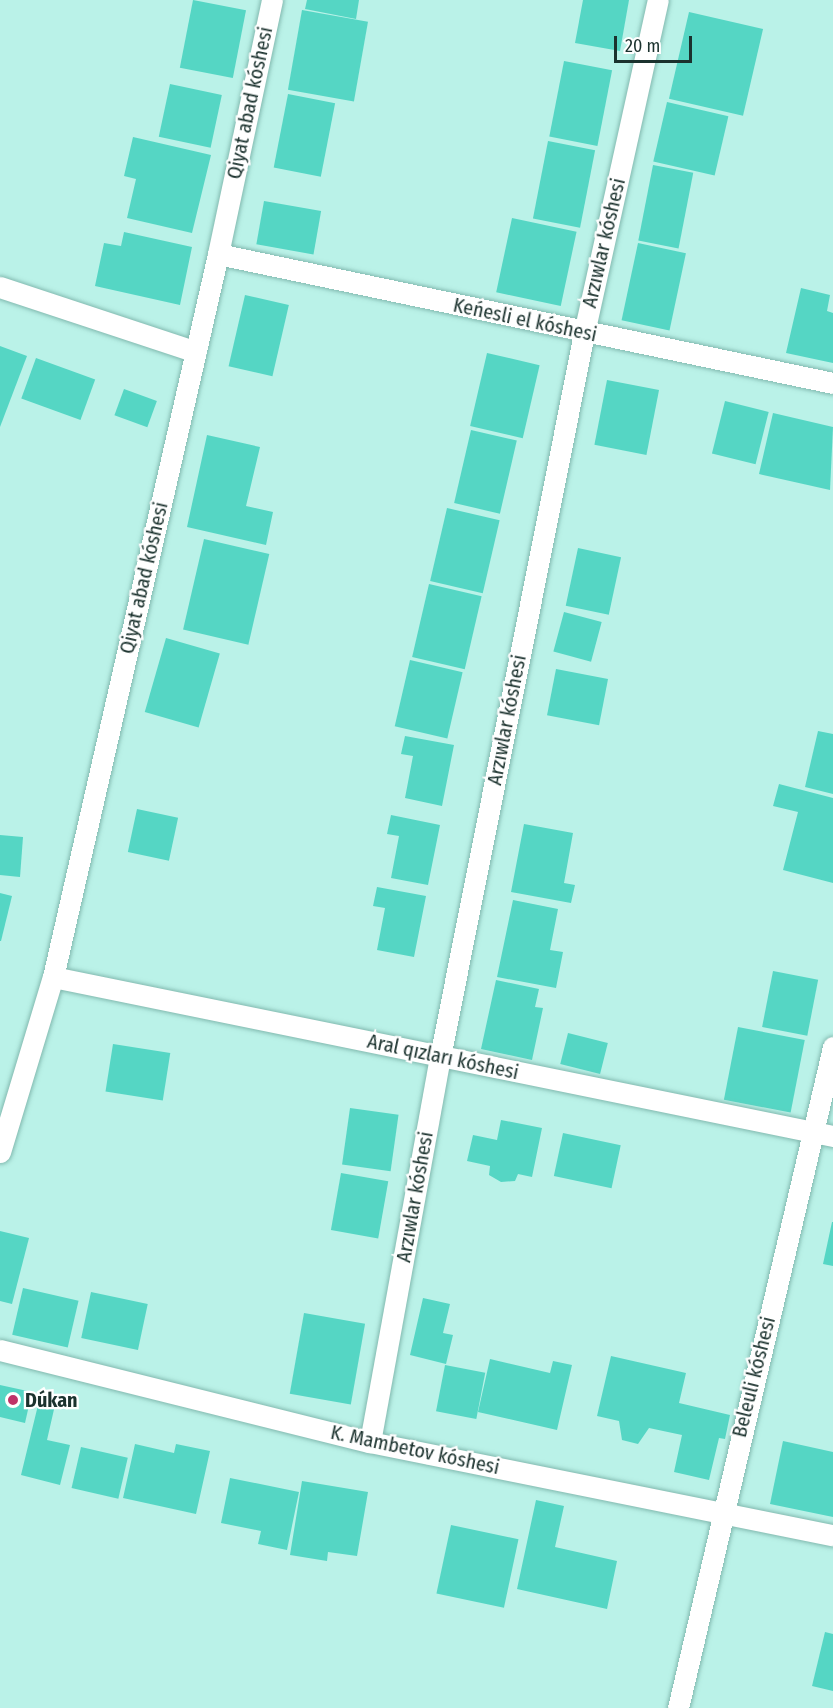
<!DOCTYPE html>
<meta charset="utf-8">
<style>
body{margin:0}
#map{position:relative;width:833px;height:1708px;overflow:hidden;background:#baf2e8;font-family:"Fira Sans Condensed",sans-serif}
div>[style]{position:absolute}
.building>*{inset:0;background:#55d6c4;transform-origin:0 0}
.roads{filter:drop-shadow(0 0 2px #82b9af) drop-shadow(0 0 2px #82b9af)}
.street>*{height:21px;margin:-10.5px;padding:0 10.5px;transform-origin:10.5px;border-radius:10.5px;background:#fff}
.dots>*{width:16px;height:16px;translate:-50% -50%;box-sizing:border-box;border:3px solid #fff;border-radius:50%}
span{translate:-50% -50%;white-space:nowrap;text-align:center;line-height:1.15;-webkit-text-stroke:4.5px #fff;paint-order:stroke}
.street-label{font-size:20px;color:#1b322e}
.poi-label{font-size:20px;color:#1b322e;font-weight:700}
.left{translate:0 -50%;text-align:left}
.scale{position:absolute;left:614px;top:36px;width:78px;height:27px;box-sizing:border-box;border:3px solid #1b322e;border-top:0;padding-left:8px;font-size:18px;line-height:21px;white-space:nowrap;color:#1b322e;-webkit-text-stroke:4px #fff;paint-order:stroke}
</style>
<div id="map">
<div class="building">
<div style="left:193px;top:0;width:54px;height:69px;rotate:11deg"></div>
<div style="clip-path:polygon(307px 0,359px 0,356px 19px,305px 9px)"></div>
<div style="clip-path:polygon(583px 0,629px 0,620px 51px,575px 43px)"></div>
<div style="left:302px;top:10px;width:67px;height:81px;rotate:10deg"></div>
<div style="left:689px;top:12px;width:76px;height:89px;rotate:13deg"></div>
<div style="left:564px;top:61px;width:49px;height:77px;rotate:11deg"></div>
<div style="left:170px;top:84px;width:53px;height:54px;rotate:12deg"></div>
<div style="left:288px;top:94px;width:48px;height:75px;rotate:11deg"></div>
<div style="left:667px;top:102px;width:63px;height:61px;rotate:13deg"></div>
<div style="clip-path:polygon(133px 137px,211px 155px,192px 233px,127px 218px,136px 179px,124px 176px)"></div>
<div style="left:548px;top:141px;width:48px;height:79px;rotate:11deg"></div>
<div style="left:653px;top:165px;width:41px;height:77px;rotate:11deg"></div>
<div style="left:264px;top:201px;width:58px;height:44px;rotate:10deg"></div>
<div style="left:512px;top:218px;width:66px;height:76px;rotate:12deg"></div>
<div style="clip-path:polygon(124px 232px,192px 247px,180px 305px,95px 286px,104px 243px,121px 246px)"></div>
<div style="left:638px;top:243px;width:49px;height:79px;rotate:12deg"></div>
<div style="clip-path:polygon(801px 288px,830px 295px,827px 311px,833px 313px,833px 363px,786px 353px)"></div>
<div style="left:245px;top:295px;width:45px;height:73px;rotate:13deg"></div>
<div style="clip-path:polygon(0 346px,27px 356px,0 427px)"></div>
<div style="left:487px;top:353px;width:54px;height:75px;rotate:13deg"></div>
<div style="left:36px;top:358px;width:63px;height:43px;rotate:20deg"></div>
<div style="left:607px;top:380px;width:53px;height:66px;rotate:11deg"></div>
<div style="left:124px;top:389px;width:35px;height:28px;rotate:20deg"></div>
<div style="left:725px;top:401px;width:45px;height:54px;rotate:14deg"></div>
<div style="clip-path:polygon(773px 413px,833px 427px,830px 490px,759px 474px)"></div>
<div style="left:471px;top:430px;width:47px;height:75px;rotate:13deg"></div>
<div style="clip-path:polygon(207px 435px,260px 447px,246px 506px,273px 512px,266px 545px,187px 527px)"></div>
<div style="left:447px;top:508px;width:54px;height:75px;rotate:13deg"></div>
<div style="left:204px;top:539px;width:67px;height:93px;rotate:13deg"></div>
<div style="left:578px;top:548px;width:44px;height:59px;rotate:12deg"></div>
<div style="left:429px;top:584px;width:54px;height:75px;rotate:13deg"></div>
<div style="left:564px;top:612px;width:39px;height:41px;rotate:15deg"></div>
<div style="left:166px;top:638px;width:56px;height:77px;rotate:16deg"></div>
<div style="left:410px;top:660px;width:54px;height:68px;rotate:13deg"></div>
<div style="left:556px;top:669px;width:53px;height:47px;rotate:11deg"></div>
<div style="clip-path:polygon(818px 731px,833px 734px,833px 794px,805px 787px)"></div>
<div style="clip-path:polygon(405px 736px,454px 745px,442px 806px,405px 798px,413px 756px,401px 754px)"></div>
<div style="clip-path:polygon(779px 784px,833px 798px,833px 883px,783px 870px,798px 812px,773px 806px)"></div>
<div style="left:137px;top:809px;width:42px;height:44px;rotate:12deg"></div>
<div style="clip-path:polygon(391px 815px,440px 825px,428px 885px,391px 878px,399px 836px,387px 834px)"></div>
<div style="clip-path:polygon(524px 824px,573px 833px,564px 883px,575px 885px,571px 903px,511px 892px)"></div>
<div style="clip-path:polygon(0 835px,23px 837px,20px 877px,0 875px)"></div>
<div style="clip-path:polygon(377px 887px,426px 896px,414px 957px,377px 950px,385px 908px,373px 906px)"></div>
<div style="clip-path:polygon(0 893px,12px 896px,1px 941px,0 941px)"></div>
<div style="clip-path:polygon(513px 900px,558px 909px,550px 950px,563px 952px,556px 988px,497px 977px)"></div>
<div style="left:773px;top:971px;width:46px;height:57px;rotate:11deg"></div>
<div style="clip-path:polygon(496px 980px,539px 989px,535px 1007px,543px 1008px,532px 1060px,481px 1049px)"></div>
<div style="left:738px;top:1027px;width:68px;height:74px;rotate:11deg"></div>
<div style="left:568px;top:1033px;width:41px;height:32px;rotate:14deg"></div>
<div style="left:113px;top:1044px;width:58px;height:48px;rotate:9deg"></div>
<div style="left:350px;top:1108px;width:49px;height:57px;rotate:8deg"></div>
<div style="clip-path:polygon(501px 1120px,542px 1128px,532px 1177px,518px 1174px,515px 1181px,501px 1182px,489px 1175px,490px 1166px,467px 1161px,473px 1135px,497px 1140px)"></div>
<div style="left:563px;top:1133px;width:59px;height:44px;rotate:12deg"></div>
<div style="left:341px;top:1173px;width:48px;height:58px;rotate:10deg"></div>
<div style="clip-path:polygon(832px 1222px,833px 1222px,833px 1266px,823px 1264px)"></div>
<div style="clip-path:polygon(0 1231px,29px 1238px,12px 1304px,0 1301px)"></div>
<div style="left:23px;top:1288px;width:57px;height:48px;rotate:13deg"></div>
<div style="left:91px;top:1292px;width:58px;height:47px;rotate:12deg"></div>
<div style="clip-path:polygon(423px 1298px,450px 1304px,443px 1333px,453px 1335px,446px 1364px,410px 1355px)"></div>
<div style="left:304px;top:1313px;width:62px;height:82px;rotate:10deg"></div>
<div style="clip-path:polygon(611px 1356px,686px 1373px,679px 1403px,730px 1415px,725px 1439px,719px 1438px,709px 1480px,674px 1472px,682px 1435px,649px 1428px,638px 1444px,622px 1440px,619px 1421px,597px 1416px)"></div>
<div style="clip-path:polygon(490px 1359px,550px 1373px,553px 1361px,572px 1365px,557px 1430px,478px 1412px)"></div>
<div style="left:445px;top:1365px;width:41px;height:47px;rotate:11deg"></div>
<div style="clip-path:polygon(0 1385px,32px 1392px,25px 1423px,0 1417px)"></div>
<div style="clip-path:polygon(39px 1401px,55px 1405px,47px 1440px,70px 1445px,60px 1485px,21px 1475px)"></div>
<div style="clip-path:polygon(783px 1441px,833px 1452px,833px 1517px,770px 1504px)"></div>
<div style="clip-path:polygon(135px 1444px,174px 1453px,176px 1444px,210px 1451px,196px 1514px,123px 1498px)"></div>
<div style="left:81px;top:1447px;width:48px;height:42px;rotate:13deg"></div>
<div style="clip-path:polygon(230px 1478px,299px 1492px,287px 1550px,258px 1544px,261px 1531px,221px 1523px)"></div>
<div style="clip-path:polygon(302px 1481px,368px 1492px,357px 1556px,328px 1552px,327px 1561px,290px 1555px)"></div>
<div style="clip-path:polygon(536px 1500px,564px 1506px,555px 1547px,617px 1561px,607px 1609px,517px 1589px)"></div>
<div style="left:451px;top:1525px;width:69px;height:70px;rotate:12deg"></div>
<div style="clip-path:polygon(825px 1632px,833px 1634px,833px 1691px,812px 1686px)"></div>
</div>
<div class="roads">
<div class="street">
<div style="left:218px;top:254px;width:628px;rotate:11.85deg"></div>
<div style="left:0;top:287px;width:206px;rotate:18.3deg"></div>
<div style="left:53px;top:977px;width:796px;rotate:11.52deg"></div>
<div style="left:0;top:1152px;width:183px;rotate:-73.2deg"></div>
<div style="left:53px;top:977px;width:742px;rotate:-77.14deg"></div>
<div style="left:218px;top:254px;width:260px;rotate:-78deg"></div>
<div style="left:0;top:1350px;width:381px;rotate:14deg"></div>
<div style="left:370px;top:1442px;width:472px;rotate:11.4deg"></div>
<div style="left:370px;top:1442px;width:391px;rotate:-79.7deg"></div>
<div style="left:440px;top:1057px;width:738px;rotate:-78.75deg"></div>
<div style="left:584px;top:333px;width:341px;rotate:-77.5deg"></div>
<div style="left:678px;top:1708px;width:679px;rotate:-76.8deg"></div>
</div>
</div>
<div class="dots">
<div style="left:13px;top:1400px;background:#bf3368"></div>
</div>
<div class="street-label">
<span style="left:250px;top:103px;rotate:-78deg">Qiyat abad kóshesi</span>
<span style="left:604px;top:243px;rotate:-77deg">Arzıwlar kóshesi</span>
<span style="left:525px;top:320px;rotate:12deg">Keńesli el kóshesi</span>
<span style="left:144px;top:578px;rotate:-77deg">Qiyat abad kóshesi</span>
<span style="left:507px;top:720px;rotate:-79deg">Arzıwlar kóshesi</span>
<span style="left:443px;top:1057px;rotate:12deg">Aral qızları kóshesi</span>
<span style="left:415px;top:1197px;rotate:-80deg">Arzıwlar kóshesi</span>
<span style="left:754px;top:1377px;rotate:-76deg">Beleuli kóshesi</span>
<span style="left:415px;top:1450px;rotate:12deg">K. Mambetov kóshesi</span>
</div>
<div class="poi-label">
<span class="left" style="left:25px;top:1400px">Dúkan</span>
</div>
<div class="scale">20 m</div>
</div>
